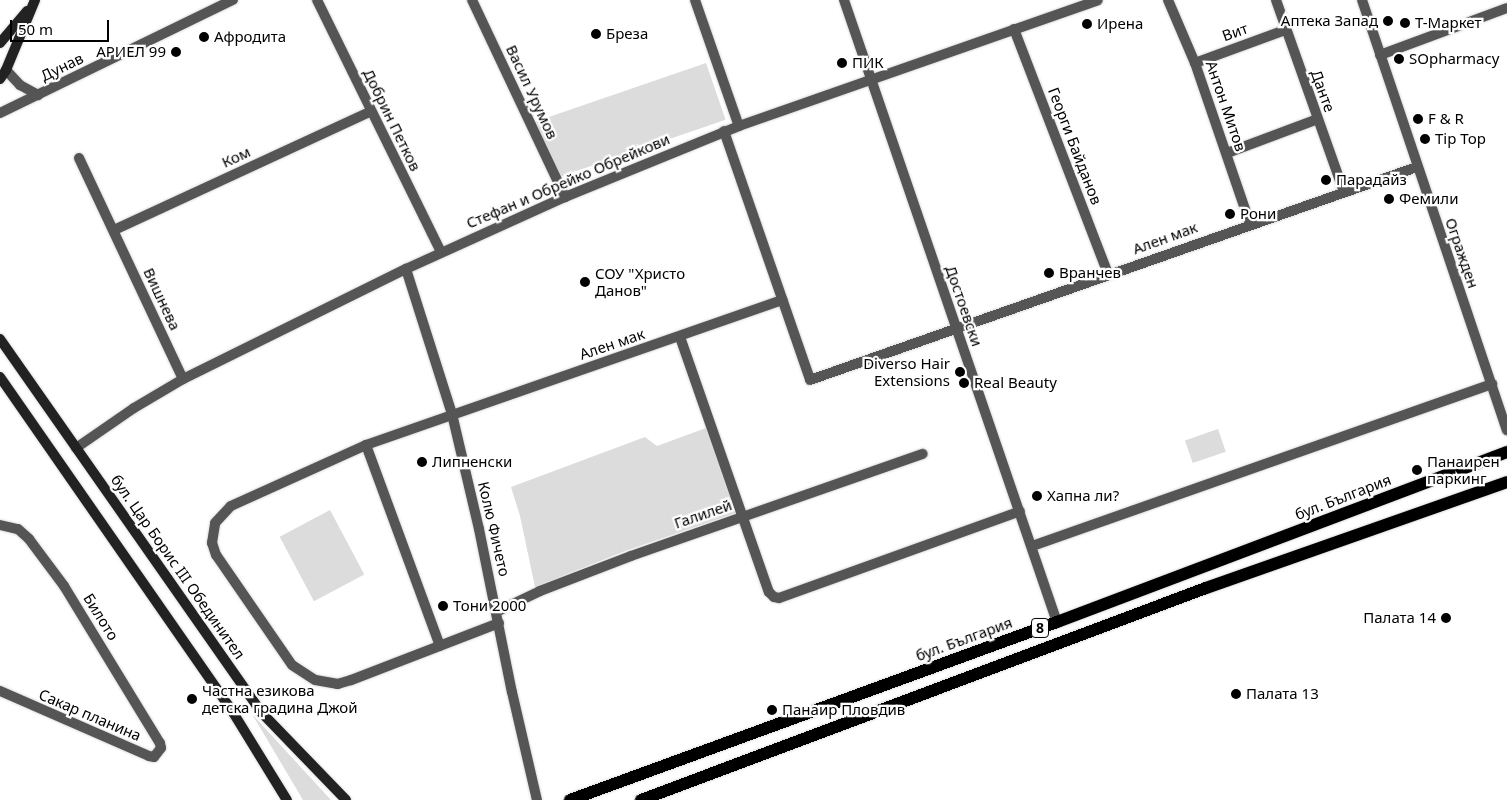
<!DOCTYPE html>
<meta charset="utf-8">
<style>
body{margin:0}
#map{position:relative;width:1507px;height:800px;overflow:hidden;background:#fff;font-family:"Noto Sans",sans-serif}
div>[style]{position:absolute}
.green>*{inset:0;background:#dcdcdc;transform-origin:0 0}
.roads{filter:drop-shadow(0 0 1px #dbdbdb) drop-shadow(0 0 1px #dbdbdb)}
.minor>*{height:10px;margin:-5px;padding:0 5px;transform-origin:5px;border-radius:5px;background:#555}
.tertiary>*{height:10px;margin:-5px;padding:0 5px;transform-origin:5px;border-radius:5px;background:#555}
.secondary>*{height:10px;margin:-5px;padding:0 5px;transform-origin:5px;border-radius:5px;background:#222}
.primary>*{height:12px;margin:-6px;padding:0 6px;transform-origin:6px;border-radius:6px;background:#000}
.dots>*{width:14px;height:14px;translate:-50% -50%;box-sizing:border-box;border:2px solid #fff;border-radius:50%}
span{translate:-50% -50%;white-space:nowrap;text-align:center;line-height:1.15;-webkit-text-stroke:4.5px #fff;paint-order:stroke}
.shield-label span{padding:1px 4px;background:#fff;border:1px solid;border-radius:4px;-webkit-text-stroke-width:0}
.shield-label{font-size:14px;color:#000;font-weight:700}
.poi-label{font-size:15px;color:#000}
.right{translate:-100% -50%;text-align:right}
.left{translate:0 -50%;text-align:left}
.street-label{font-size:15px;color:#000}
.scale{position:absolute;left:10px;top:20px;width:99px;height:22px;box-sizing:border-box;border:2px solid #000;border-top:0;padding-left:6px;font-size:15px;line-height:18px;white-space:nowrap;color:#000;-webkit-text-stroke:4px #fff;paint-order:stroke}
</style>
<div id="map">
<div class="green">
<div style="left:706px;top:63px;width:60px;height:180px;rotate:71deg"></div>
<div style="clip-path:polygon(706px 428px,736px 513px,625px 551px,535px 587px,520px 516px,511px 487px,645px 437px,657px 446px)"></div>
<div style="left:1218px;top:429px;width:24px;height:35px;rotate:71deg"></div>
<div style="left:330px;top:510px;width:73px;height:57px;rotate:62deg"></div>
<div style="clip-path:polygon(252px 714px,331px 800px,303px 800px)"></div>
</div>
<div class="roads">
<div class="minor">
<div style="left:317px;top:0;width:281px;rotate:63.8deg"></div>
<div style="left:472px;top:0;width:218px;rotate:64.7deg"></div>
<div style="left:695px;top:0;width:133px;rotate:70.8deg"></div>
<div style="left:844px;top:0;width:657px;rotate:71.1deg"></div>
<div style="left:1168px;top:0;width:69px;rotate:66.8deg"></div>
<div style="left:1195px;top:63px;width:170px;rotate:71.1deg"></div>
<div style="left:1276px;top:0;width:204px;rotate:70.5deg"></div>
<div style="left:1014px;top:29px;width:262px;rotate:69deg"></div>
<div style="left:1380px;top:55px;width:135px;rotate:-20.3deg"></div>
<div style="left:1195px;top:63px;width:96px;rotate:-20.1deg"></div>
<div style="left:724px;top:131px;width:263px;rotate:70.9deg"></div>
<div style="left:810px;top:380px;width:643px;rotate:-19.34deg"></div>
<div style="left:1227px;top:153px;width:97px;rotate:-20.5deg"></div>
<div style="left:79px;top:158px;width:244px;rotate:64.8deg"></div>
<div style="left:114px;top:230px;width:283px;rotate:-24.8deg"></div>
<div style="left:406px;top:269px;width:152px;rotate:72.4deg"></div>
<div style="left:452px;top:414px;width:118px;rotate:76.8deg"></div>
<div style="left:479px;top:529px;width:166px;rotate:78.6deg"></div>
<div style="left:512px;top:692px;width:111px;rotate:77deg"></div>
<div style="left:680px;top:337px;width:270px;rotate:70.8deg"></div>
<div style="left:769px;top:592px;width:7px;rotate:45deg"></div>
<div style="left:774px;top:597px;width:5px;rotate:11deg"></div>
<div style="left:779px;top:598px;width:256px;rotate:-19.8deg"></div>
<div style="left:366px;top:445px;width:214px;rotate:69.8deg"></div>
<div style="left:76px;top:448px;width:70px;rotate:-34.6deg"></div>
<div style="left:134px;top:408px;width:57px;rotate:-30.6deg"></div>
<div style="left:183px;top:379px;width:249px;rotate:-26.3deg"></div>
<div style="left:406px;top:269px;width:175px;rotate:-24.4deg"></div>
<div style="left:565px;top:197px;width:188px;rotate:-22.2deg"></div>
<div style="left:739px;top:126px;width:380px;rotate:-19.3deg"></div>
<div style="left:0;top:525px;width:18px;rotate:13deg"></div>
<div style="left:18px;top:529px;width:15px;rotate:42deg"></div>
<div style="left:29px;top:539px;width:59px;rotate:53.3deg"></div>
<div style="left:64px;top:586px;width:184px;rotate:58.6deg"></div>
<div style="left:160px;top:743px;width:5px;rotate:79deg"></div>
<div style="left:161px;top:748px;width:11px;rotate:128deg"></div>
<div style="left:154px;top:757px;width:5px;rotate:-169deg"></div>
<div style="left:149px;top:756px;width:163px;rotate:-156.4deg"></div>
<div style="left:1032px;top:546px;width:488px;rotate:-19.4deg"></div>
<div style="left:496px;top:612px;width:49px;rotate:-25.5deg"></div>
<div style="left:540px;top:591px;width:97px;rotate:-21deg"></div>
<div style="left:631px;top:556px;width:309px;rotate:-19.3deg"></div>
<div style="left:499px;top:623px;width:159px;rotate:158.9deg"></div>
<div style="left:351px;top:680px;width:14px;rotate:163deg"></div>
<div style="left:338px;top:684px;width:23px;rotate:-170deg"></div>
<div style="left:315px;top:680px;width:27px;rotate:-147deg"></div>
<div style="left:292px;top:665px;width:134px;rotate:-124.6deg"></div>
<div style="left:216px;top:555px;width:13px;rotate:-108deg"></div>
<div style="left:212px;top:543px;width:20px;rotate:-81deg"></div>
<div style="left:215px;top:523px;width:23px;rotate:-47deg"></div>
<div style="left:231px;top:506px;width:148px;rotate:-24.3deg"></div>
<div style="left:366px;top:445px;width:441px;rotate:-19.2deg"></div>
</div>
<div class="tertiary">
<div style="left:1362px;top:0;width:454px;rotate:71.4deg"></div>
<div style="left:6px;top:70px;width:21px;rotate:47deg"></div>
<div style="left:20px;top:85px;width:21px;rotate:29deg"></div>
<div style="left:0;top:113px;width:259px;rotate:-25.9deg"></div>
</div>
<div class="secondary">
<div style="left:0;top:43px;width:42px;rotate:-49.8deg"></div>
<div style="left:0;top:79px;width:11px;rotate:-56deg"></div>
<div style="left:6px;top:70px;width:76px;rotate:-67.5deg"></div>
<div style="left:0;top:339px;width:457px;rotate:55deg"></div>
<div style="left:262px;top:713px;width:121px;rotate:46deg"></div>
<div style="left:0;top:377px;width:410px;rotate:55.2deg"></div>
<div style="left:234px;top:714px;width:101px;rotate:58.4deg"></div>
</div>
<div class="primary">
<div style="left:570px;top:800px;width:519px;rotate:-20.08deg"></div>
<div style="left:1057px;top:622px;width:481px;rotate:-20.7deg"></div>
<div style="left:641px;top:800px;width:603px;rotate:-20.57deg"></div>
<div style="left:1206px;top:588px;width:319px;rotate:-19.4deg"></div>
</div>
</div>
<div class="dots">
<div style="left:1388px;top:21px;background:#000"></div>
<div style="left:1405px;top:23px;background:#000"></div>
<div style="left:1087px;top:24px;background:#000"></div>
<div style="left:596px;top:34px;background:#000"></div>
<div style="left:204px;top:37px;background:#000"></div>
<div style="left:176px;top:52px;background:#000"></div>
<div style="left:1399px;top:59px;background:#000"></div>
<div style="left:842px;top:63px;background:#000"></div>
<div style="left:1418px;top:119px;background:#000"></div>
<div style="left:1425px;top:139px;background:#000"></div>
<div style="left:1326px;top:180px;background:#000"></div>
<div style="left:1389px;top:199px;background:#000"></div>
<div style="left:1230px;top:214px;background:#000"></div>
<div style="left:1049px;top:273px;background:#000"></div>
<div style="left:585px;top:282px;background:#000"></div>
<div style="left:960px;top:372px;background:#000"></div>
<div style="left:964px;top:383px;background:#000"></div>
<div style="left:422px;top:462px;background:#000"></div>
<div style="left:1417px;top:470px;background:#000"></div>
<div style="left:1037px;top:496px;background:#000"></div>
<div style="left:443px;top:606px;background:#000"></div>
<div style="left:1446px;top:618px;background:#000"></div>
<div style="left:1236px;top:694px;background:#000"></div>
<div style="left:192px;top:699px;background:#000"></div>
<div style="left:772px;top:710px;background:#000"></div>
</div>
<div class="shield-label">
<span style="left:1040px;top:628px">8</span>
</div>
<div class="poi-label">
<span class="right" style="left:1378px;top:21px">Аптека Запад</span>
<span class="left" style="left:1415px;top:23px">Т-Маркет</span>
<span class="left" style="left:1097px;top:24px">Ирена</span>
<span class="left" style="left:606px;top:34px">Бреза</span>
<span class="left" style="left:214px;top:37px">Афродита</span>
<span class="right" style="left:166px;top:52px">АРИЕЛ 99</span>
<span class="left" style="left:1409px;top:59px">SOpharmacy</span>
<span class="left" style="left:852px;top:63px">ПИК</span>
<span class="left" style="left:1428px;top:119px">F &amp; R</span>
<span class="left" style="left:1435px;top:139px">Tip Top</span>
<span class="left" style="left:1336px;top:180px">Парадайз</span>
<span class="left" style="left:1399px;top:199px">Фемили</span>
<span class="left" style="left:1240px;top:214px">Рони</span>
<span class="left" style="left:595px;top:282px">СОУ "Христо<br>Данов"</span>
<span class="left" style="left:1059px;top:273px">Вранчев</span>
<span class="right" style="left:950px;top:372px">Diverso Hair<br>Extensions</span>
<span class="left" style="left:974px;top:383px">Real Beauty</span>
<span class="left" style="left:1427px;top:470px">Панаирен<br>паркинг</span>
<span class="left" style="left:432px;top:462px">Липненски</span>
<span class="left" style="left:1047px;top:496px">Хапна ли?</span>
<span class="left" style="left:453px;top:606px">Тони 2000</span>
<span class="right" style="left:1436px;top:618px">Палата 14</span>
<span class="left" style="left:202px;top:699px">Частна езикова<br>детска градина Джой</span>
<span class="left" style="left:1246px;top:694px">Палата 13</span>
<span class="left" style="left:782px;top:710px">Панаир Пловдив</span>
</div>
<div class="street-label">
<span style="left:1235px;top:32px;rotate:-20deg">Вит</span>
<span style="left:62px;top:67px;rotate:-26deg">Дунав</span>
<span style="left:1323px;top:91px;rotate:70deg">Данте</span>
<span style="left:532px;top:92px;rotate:65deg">Васил Урумов</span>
<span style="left:1226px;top:106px;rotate:71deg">Антон Митов</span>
<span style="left:392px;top:120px;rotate:64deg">Добрин Петков</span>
<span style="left:1075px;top:146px;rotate:69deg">Георги Байданов</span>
<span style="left:236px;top:157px;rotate:-25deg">Ком</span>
<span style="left:568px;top:181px;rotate:-23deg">Стефан и Обрейко Обрейкови</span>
<span style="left:1165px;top:238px;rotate:-20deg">Ален мак</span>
<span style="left:1462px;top:253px;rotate:71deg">Огражден</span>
<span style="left:162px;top:299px;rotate:65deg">Вишнева</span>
<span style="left:964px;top:306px;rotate:71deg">Достоевски</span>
<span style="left:612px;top:344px;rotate:-19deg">Ален мак</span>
<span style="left:1343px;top:497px;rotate:-21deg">бул. България</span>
<span style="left:703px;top:514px;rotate:-19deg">Галилей</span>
<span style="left:494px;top:529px;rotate:77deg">Колю Фичето</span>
<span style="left:178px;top:567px;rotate:55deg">бул. Цар Борис III Обединител</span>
<span style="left:101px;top:617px;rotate:58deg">Билото</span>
<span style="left:964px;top:639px;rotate:-20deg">бул. България</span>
<span style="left:90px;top:715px;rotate:23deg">Сакар планина</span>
</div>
<div class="scale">50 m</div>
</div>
